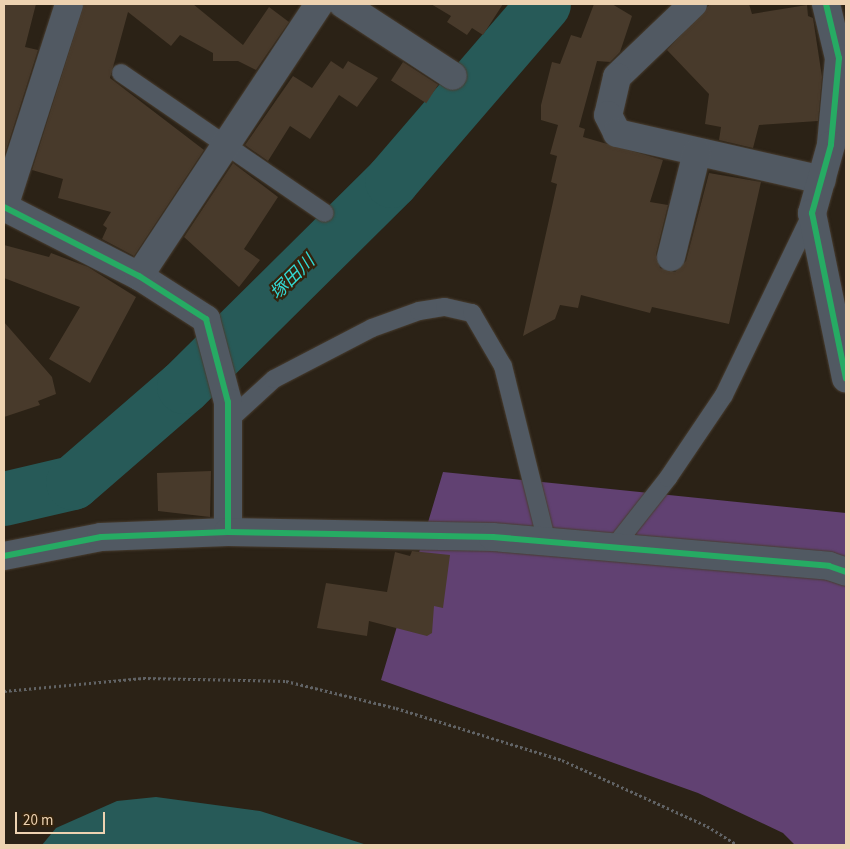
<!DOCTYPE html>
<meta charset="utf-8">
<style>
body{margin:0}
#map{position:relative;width:850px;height:849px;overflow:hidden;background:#2b2216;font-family:"Source Sans 3","Noto Sans JP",sans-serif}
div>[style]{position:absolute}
.forest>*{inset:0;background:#614172}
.water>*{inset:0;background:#275a58}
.river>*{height:54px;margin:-27px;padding:0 27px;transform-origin:27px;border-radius:27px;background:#275a58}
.building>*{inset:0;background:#483a2b;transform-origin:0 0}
.path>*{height:3px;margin-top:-1.5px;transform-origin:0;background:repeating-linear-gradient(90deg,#616365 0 2.5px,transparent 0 5px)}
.roads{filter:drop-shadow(0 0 1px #483d30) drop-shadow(0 0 1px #483d30)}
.service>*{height:18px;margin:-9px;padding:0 9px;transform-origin:9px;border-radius:9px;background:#515962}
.minor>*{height:28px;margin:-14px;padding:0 14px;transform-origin:14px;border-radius:14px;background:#515962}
.cycleway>*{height:6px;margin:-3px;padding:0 3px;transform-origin:3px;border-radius:3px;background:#26ab63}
span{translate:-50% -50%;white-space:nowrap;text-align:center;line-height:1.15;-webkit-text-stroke:4.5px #34230d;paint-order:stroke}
.water-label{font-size:18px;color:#32dad5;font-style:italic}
.frame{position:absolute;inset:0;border:5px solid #edd2b1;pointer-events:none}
.scale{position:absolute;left:15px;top:812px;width:90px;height:22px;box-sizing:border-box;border:2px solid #edd2b1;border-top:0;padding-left:6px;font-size:15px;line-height:18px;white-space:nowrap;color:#edd2b1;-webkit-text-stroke:4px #34230d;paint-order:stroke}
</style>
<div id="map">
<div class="forest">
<div style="clip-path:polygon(443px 472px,846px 513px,846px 845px,795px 845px,783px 833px,698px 793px,381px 680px)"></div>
</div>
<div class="water">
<div style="clip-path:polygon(156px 797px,260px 811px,367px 845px,42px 845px,56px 828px,117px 801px)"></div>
</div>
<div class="river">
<div style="left:4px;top:499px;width:71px;rotate:-13.1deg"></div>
<div style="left:73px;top:483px;width:147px;rotate:-40.9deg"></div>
<div style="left:184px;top:387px;width:293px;rotate:-44.7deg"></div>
<div style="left:392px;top:181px;width:233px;rotate:-49.3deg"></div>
</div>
<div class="building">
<div style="clip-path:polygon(4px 4px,36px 4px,25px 47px,38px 50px,4px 157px)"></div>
<div style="clip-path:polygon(84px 4px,193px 4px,243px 45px,269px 7px,289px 22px,256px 70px,238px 61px,213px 61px,213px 53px,180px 35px,171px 46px,128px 12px,110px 78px,204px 150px,134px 256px,102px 239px,107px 228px,103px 225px,111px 212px,58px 198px,63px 179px,32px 170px)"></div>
<div style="clip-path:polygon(431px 4px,503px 4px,483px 35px,472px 28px,467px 35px,447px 22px,451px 16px)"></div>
<div style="clip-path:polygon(594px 4px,612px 4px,632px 16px,620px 52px,610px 62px,597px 61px,579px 127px,585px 129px,583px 137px,663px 160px,650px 202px,668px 205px,656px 254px,660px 268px,675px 272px,686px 261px,709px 173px,761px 182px,729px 324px,652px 307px,650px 313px,581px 295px,578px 308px,560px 305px,555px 319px,523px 336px,557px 184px,551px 182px,557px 156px,550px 154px,558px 125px,541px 120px,541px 105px,552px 62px,560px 64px,571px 35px,581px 38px)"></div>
<div style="clip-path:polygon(710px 4px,749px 4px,752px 14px,807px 5px,808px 16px,813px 18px,822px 77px,818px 121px,759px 125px,753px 148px,719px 140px,721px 127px,705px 124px,709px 94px,667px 50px)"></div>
<div style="clip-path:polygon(331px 61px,343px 69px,348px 61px,378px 78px,357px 107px,339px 95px,310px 139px,290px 126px,268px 161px,245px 145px,293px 76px,312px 88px)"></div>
<div style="left:403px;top:62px;width:42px;height:22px;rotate:33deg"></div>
<div style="clip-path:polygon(233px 163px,278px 197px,244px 249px,260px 260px,239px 287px,184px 237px)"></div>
<div style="clip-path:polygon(4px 245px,49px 257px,51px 253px,88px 267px,136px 297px,90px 383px,49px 359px,80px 307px,4px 278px)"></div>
<div style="clip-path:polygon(4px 322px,52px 377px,56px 394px,38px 401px,40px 405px,4px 417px)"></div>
<div style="clip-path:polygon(211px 471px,210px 517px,158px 511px,157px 473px)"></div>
<div style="clip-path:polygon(412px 551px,450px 555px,443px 608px,434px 606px,432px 633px,427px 636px,369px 621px,367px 636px,317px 628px,326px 583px,387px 592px,395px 552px,410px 556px)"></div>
</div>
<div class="path">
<div style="left:4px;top:691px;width:140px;rotate:-5.3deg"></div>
<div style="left:143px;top:678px;width:143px;rotate:1.2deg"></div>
<div style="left:286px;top:681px;width:113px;rotate:13.8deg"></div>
<div style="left:396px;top:708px;width:174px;rotate:17.4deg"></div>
<div style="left:562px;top:760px;width:159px;rotate:24.5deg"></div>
<div style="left:707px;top:826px;width:36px;rotate:32deg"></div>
</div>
<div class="roads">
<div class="service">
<div style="left:121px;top:73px;width:247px;rotate:34.5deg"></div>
<div style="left:228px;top:421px;width:62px;rotate:-42.4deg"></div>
<div style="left:274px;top:379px;width:110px;rotate:-27.5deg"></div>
<div style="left:372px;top:328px;width:50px;rotate:-19.9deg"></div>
<div style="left:419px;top:311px;width:26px;rotate:-9deg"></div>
<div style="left:445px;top:307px;width:28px;rotate:13deg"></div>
<div style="left:472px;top:313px;width:61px;rotate:59.7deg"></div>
<div style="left:503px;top:366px;width:181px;rotate:76deg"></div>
<div style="left:613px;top:548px;width:89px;rotate:-51.8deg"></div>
<div style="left:668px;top:478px;width:100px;rotate:-56deg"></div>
<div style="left:724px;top:395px;width:202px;rotate:-64.2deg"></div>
</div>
<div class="minor">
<div style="left:343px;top:4px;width:131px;rotate:33.2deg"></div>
<div style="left:693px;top:4px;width:105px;rotate:136.2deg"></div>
<div style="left:617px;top:77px;width:39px;rotate:103deg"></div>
<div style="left:608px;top:115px;width:20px;rotate:63deg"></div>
<div style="left:617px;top:133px;width:210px;rotate:12.9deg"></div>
<div style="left:826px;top:4px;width:56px;rotate:76.5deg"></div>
<div style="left:839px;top:58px;width:87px;rotate:95.3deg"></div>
<div style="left:831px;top:145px;width:71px;rotate:105.6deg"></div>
<div style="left:812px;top:213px;width:169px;rotate:78.4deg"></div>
<div style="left:4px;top:207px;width:152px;rotate:27.1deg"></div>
<div style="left:139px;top:276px;width:80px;rotate:32.7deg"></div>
<div style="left:206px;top:319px;width:86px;rotate:75.2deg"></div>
<div style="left:228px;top:402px;width:130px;rotate:90deg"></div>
<div style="left:4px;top:207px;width:213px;rotate:-72.2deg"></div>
<div style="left:671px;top:257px;width:108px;rotate:-76.1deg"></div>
<div style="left:139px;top:276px;width:326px;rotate:-56.5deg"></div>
<div style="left:4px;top:556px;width:99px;rotate:-11.1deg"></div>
<div style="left:101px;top:537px;width:127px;rotate:-2.3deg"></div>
<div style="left:228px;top:532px;width:265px;rotate:1.1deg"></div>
<div style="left:493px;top:537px;width:337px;rotate:4.9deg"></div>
<div style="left:829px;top:566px;width:18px;rotate:19deg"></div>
</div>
</div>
<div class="cycleway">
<div style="left:826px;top:4px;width:56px;rotate:76.5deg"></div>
<div style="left:839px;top:58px;width:87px;rotate:95.3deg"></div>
<div style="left:831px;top:145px;width:71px;rotate:105.6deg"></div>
<div style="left:812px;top:213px;width:169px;rotate:78.4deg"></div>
<div style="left:4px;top:207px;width:152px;rotate:27.1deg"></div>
<div style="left:139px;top:276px;width:80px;rotate:32.7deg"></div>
<div style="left:206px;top:319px;width:86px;rotate:75.2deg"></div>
<div style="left:228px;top:402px;width:130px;rotate:90deg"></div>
<div style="left:4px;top:556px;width:99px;rotate:-11.1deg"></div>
<div style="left:101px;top:537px;width:127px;rotate:-2.3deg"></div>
<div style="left:228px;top:532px;width:265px;rotate:1.1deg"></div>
<div style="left:493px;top:537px;width:337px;rotate:4.9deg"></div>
<div style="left:829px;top:566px;width:18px;rotate:19deg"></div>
</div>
<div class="water-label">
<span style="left:293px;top:278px;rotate:-45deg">塚田川</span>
</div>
<div class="frame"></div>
<div class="scale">20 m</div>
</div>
